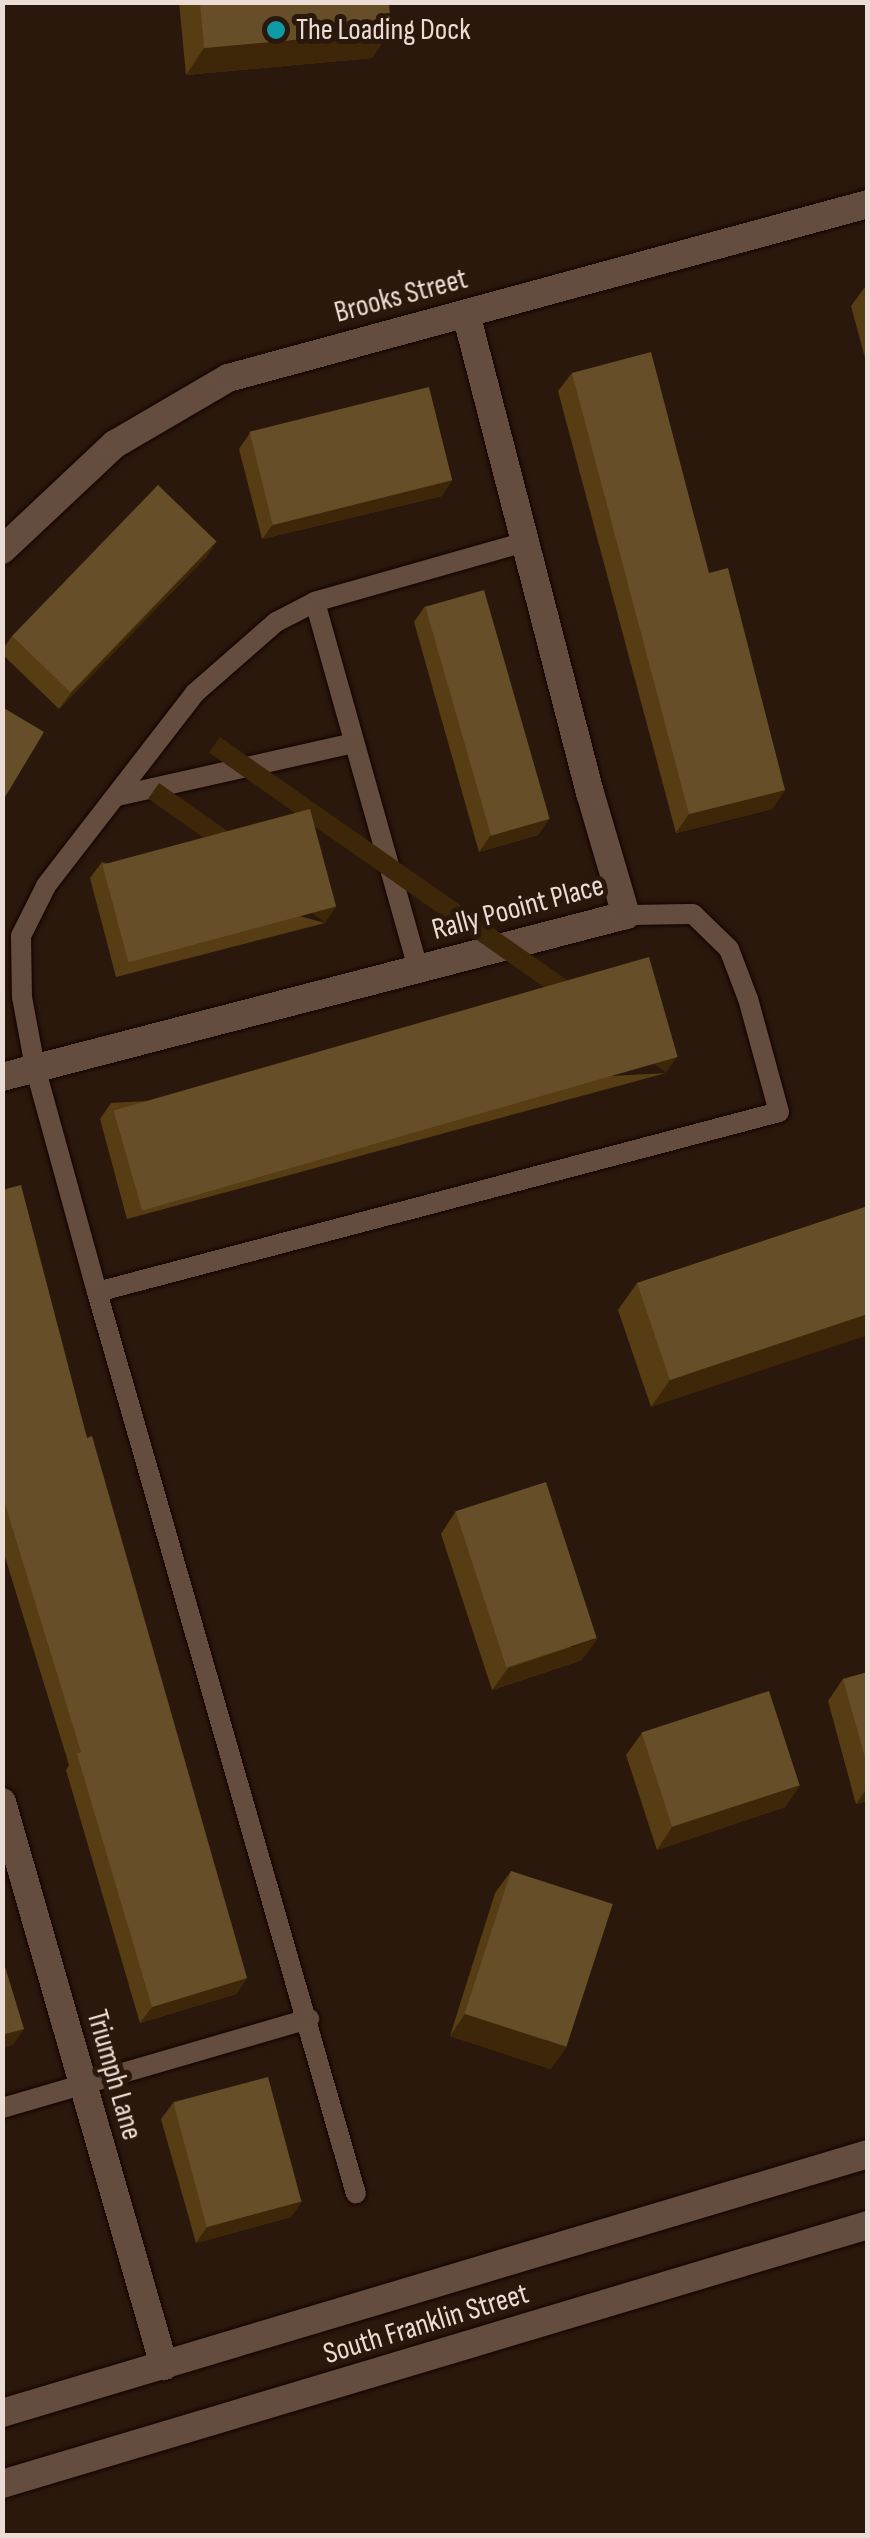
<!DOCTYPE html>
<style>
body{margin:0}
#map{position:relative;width:870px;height:2538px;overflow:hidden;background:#2b180c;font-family:"Sofia Sans Condensed",sans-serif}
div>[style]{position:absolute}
.roads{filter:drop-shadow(0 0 2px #130300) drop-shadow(0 0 2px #130300)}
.service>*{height:20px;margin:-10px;padding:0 10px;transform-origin:10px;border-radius:10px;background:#644d3f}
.minor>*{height:28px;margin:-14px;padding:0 14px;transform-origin:14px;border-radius:14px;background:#644d3f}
.tertiary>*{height:28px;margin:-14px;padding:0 14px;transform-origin:14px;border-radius:14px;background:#644d3f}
.wall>*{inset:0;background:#563d14}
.shaded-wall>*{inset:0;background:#3e2708;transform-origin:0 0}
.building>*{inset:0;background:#664e28;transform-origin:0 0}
.dots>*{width:28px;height:28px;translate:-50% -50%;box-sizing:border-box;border:5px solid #2b180c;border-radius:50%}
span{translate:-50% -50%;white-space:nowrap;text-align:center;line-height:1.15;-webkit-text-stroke:10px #2b180c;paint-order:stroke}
.poi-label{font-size:30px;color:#ebdcd5}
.left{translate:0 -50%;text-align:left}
.street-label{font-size:30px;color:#ebdcd5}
.frame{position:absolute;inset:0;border:5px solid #ebdcd5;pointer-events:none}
</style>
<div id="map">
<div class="roads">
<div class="service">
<div style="left:525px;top:542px;width:218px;rotate:164.1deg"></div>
<div style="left:315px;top:602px;width:44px;rotate:152.9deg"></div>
<div style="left:276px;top:622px;width:108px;rotate:138.8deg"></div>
<div style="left:195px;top:693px;width:244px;rotate:127.7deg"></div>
<div style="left:46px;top:886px;width:56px;rotate:116.6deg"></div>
<div style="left:21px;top:936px;width:61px;rotate:89.1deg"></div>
<div style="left:22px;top:997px;width:71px;rotate:79.5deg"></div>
<div style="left:35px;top:1067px;width:233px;rotate:74.6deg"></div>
<div style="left:97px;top:1292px;width:705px;rotate:-14.78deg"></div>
<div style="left:779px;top:1112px;width:117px;rotate:-105.3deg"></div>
<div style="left:748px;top:999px;width:53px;rotate:-110.8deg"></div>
<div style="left:729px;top:949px;width:50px;rotate:-135.8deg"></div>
<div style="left:693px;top:914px;width:67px;rotate:179.1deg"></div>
<div style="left:315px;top:602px;width:381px;rotate:74.3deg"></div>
<div style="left:117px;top:796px;width:243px;rotate:-12.6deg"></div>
<div style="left:97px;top:1292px;width:938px;rotate:73.98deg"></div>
<div style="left:2px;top:2108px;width:320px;rotate:-16.2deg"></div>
</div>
<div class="minor">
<div style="left:2px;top:1077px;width:645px;rotate:-14.55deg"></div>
<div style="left:626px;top:915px;width:127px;rotate:-106.4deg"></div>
<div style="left:590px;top:793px;width:495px;rotate:-104.5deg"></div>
<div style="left:2px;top:1802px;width:587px;rotate:73.97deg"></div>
</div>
<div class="tertiary">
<div style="left:2px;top:550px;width:155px;rotate:-43.2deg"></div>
<div style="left:115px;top:444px;width:131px;rotate:-30.3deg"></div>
<div style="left:228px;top:378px;width:663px;rotate:-15.21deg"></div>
<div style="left:2px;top:2413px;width:904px;rotate:-16.65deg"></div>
<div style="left:2px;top:2484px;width:904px;rotate:-16.65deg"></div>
</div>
</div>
<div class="wall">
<div style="clip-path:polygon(179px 2px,389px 2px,372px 58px,186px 75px)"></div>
<div style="clip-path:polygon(868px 283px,868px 369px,851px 306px)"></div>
<div style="clip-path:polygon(572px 373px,709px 573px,785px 790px,772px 809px,676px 833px,558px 391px)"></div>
<div style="clip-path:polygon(250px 433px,442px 496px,262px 539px,239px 449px)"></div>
<div style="clip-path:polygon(217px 541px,206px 557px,59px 709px,2px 654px,2px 650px,12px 636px)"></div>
<div style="clip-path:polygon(425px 606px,549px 819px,538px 835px,479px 852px,414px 622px)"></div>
<div style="clip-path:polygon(102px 862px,325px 923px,116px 977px,90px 878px)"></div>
<div style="clip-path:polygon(666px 1073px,127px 1219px,100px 1119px,111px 1103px)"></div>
<div style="clip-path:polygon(2px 1190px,87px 1438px,247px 1978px,236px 1994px,140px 2023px,66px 1770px,69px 1765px,2px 1547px)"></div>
<div style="clip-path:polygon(868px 1206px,651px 1407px,618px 1310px,637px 1283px)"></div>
<div style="clip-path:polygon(456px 1511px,582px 1660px,492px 1690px,441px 1534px)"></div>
<div style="clip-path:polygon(868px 1672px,868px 1801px,856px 1804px,828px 1701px,843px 1679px)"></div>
<div style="clip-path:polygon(642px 1733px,800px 1785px,785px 1807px,657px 1850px,626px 1755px)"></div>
<div style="clip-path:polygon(511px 1871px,551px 2069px,450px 2036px,495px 1893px)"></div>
<div style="clip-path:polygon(173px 2103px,302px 2201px,291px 2217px,196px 2243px,161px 2119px)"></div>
</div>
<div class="shaded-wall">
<div style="clip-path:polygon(391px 31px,372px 58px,186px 75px,204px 48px)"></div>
<div style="clip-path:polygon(453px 480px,442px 496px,262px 539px,274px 523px)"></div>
<div style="clip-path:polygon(217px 541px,206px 557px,59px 709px,71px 693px)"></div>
<div style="clip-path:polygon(785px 790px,772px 809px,676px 833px,689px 814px)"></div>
<div style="clip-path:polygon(549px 819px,538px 835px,479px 852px,490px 836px)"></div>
<div style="left:336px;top:907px;width:19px;height:216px;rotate:125deg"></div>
<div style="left:677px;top:1057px;width:19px;height:558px;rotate:125deg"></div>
<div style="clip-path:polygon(868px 1314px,868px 1335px,651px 1407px,670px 1380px)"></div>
<div style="clip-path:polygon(598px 1638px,582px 1660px,492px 1690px,508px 1668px)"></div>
<div style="clip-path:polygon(800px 1785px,785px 1807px,657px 1850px,672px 1827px)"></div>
<div style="clip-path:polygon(868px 1787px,868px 1801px,856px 1804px)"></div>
<div style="clip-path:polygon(247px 1978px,236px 1994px,140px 2023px,152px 2007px)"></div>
<div style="clip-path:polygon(465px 2014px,567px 2047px,551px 2069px,450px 2036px)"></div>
<div style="clip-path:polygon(24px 2029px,13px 2045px,2px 2048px,2px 2035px)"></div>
<div style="clip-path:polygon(302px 2201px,291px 2217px,196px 2243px,207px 2227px)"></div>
</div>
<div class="building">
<div style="clip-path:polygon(200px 2px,389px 2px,391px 31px,204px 48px)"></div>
<div style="clip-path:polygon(651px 352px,709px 573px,728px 568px,785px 790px,689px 814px,572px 373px)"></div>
<div style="left:429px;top:387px;width:96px;height:185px;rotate:76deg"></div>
<div style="left:158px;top:485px;width:81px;height:210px;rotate:44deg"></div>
<div style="left:484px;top:590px;width:238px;height:61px;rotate:74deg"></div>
<div style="clip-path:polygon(2px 707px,44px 732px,2px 802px)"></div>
<div style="left:310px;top:809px;width:101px;height:215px;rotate:75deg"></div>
<div style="left:649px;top:957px;width:104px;height:557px;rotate:74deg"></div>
<div style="clip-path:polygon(21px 1185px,87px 1438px,92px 1436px,247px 1978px,152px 2007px,77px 1754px,81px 1752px,2px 1494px,2px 1190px)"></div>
<div style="clip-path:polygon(868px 1206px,868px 1314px,670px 1380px,637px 1283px)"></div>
<div style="left:546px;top:1482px;width:164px;height:95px;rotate:72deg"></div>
<div style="clip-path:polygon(868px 1672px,868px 1768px,843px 1679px)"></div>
<div style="left:769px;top:1691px;width:99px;height:134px;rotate:72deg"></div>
<div style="left:511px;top:1871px;width:107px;height:150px;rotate:18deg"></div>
<div style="clip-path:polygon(2px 1957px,24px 2029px,2px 2035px)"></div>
<div style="left:268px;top:2077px;width:129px;height:98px;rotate:75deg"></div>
</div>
<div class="dots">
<div style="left:276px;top:30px;background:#0f9aa8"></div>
</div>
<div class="poi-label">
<span class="left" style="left:296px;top:30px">The Loading Dock</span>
</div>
<div class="street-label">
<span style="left:401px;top:296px;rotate:-15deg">Brooks Street</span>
<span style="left:518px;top:908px;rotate:-15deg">Rally Pooint Place</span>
<span style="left:114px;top:2075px;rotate:74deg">Triumph Lane</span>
<span style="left:426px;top:2324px;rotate:-17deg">South Franklin Street</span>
</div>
<div class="frame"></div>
</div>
